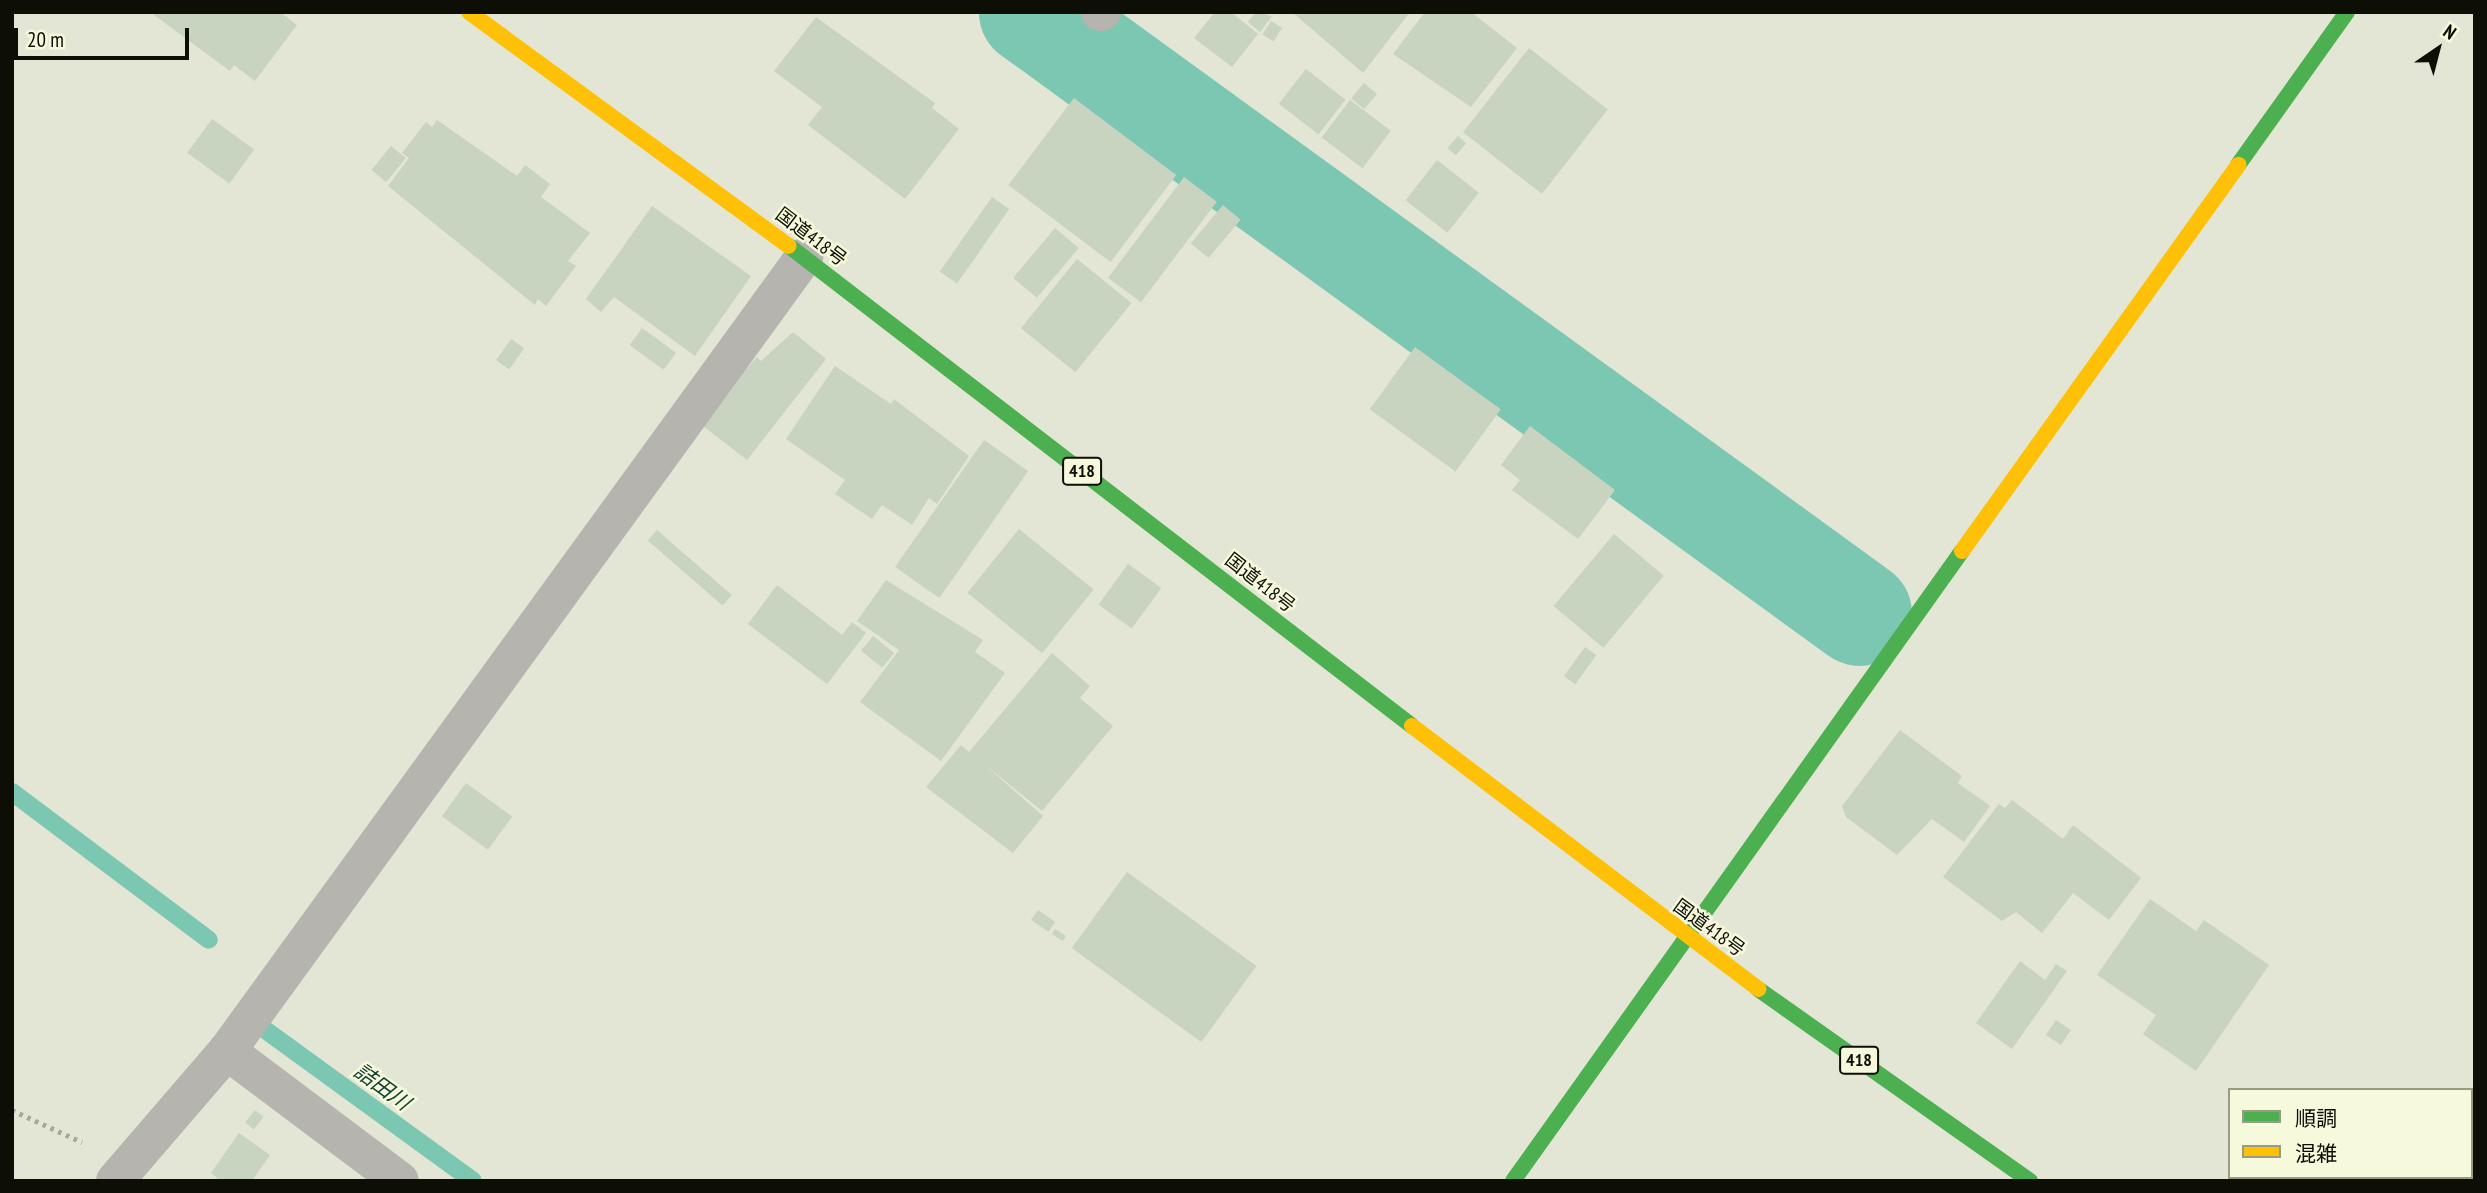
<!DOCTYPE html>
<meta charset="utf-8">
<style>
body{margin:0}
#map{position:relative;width:2487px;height:1193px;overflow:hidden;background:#e3e5d5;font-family:"PT Sans Narrow","Noto Sans JP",sans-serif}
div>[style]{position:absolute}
.stream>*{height:18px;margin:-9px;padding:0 9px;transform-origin:9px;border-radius:9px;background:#7cc7b1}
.river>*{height:105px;margin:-52.5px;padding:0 52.5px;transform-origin:52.5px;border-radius:52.5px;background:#7cc7b1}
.building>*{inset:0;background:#c8d4c0;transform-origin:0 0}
.path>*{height:4.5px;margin-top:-2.25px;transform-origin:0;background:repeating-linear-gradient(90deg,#a8a7a0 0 3.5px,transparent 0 8.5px)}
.street>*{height:38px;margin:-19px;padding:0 19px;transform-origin:19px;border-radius:19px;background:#b5b4ae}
.fast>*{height:16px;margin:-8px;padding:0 8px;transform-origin:8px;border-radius:8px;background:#4caf50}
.slow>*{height:16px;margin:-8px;padding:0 8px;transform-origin:8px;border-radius:8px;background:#ffc107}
span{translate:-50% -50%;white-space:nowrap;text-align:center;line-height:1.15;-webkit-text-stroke:5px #f6f9db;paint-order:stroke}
.shield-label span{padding:2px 5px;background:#f6f9db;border:2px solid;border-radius:5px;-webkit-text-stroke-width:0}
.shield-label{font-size:18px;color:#0d0e05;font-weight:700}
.street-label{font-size:19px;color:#0d0e05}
.water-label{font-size:21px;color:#124237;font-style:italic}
.frame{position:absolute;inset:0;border:14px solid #0d0e05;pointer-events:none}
.legend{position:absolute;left:2228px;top:1088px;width:245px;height:91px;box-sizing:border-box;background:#f6f9db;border:2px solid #999b85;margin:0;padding:9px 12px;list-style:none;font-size:21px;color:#0d0e05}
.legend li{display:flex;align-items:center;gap:14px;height:35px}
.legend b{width:35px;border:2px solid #999b85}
.north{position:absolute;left:2403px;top:14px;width:70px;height:70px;-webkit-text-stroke:5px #f6f9db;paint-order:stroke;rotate:35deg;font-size:19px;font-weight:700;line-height:28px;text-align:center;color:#0d0e05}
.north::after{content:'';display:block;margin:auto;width:24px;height:32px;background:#0d0e05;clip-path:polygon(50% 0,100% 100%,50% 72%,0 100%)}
.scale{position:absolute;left:14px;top:28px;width:175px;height:32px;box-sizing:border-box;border:4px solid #0d0e05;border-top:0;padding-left:9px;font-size:21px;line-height:24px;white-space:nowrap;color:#0d0e05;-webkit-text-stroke:5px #f6f9db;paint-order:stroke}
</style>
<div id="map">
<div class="stream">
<div style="left:12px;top:792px;width:246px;rotate:36.9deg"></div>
<div style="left:264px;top:1029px;width:258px;rotate:36deg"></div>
</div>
<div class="river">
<div style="left:1031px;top:12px;width:1023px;rotate:35.97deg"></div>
</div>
<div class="building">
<div style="clip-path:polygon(150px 12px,280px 12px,297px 25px,255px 81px,234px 65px,230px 71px)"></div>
<div style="clip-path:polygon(1215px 12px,1231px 12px,1258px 34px,1232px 67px,1194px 38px)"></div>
<div style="clip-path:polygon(1256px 12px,1272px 16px,1260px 32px,1248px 22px)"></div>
<div style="clip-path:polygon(1292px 12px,1410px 12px,1363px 73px)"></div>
<div style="clip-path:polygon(1425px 12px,1471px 12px,1517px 48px,1471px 107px,1393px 54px)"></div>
<div style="clip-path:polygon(816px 17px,935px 103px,932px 108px,959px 129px,905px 199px,808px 125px,822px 107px,774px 71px)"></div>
<div style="left:1271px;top:21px;width:13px;height:16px;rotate:32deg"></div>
<div style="left:1529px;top:48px;width:100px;height:107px;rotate:38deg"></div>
<div style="left:1306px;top:69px;width:50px;height:44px;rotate:38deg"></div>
<div style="left:1364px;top:83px;width:17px;height:20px;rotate:40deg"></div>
<div style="left:1074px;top:98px;width:128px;height:109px;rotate:37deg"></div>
<div style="left:1350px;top:100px;width:51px;height:47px;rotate:37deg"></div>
<div style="left:212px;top:119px;width:52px;height:42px;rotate:36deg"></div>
<div style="clip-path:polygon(437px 120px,517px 176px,525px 165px,550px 184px,541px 197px,590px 233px,568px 261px,576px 266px,546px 306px,538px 299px,535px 305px,388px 186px,409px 158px,402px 153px,426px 122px,432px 127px)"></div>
<div style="left:1458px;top:136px;width:11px;height:16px;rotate:41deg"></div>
<div style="left:391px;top:146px;width:19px;height:31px;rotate:39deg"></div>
<div style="left:1437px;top:160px;width:53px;height:51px;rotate:38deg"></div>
<div style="left:1184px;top:177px;width:41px;height:126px;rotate:37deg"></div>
<div style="left:992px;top:197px;width:21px;height:91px;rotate:35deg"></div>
<div style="left:1223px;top:205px;width:23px;height:50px;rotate:40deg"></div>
<div style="clip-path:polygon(652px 206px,751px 276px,695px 356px,614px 297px,601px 312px,586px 299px)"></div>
<div style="left:1055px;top:228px;width:31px;height:65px;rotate:40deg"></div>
<div style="left:1077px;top:259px;width:70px;height:89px;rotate:39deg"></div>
<div style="left:642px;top:328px;width:42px;height:21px;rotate:36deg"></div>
<div style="clip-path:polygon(793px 332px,826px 359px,747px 460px,699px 423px,757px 357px,761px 361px)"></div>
<div style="left:511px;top:339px;width:16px;height:26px;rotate:35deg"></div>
<div style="left:1415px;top:347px;width:106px;height:77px;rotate:36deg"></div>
<div style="clip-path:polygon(835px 366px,891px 404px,894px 399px,969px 456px,937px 504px,929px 498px,912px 525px,882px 505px,872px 519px,835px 494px,845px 480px,786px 439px)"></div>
<div style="clip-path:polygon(1530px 426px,1615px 490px,1578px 539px,1512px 490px,1520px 480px,1501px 465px)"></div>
<div style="left:984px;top:440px;width:54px;height:155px;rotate:35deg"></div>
<div style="left:1019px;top:529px;width:96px;height:82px;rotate:39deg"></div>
<div style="left:657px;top:530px;width:99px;height:14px;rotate:41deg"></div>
<div style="left:1614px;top:534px;width:65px;height:94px;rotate:40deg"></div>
<div style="left:1128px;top:564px;width:41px;height:50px;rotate:36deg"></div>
<div style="clip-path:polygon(886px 580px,983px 640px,975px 652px,1005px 673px,941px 761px,860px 702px,899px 650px,857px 621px)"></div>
<div style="clip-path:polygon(777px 585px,842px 635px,852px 622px,866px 633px,827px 684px,748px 624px)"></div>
<div style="left:873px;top:636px;width:27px;height:19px;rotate:39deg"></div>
<div style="left:1585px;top:647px;width:14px;height:36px;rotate:36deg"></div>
<div style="clip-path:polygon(1052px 653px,1090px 686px,1080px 698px,1113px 726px,1042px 811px,984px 764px,1043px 816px,1013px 853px,926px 787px,961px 745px,969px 752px)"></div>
<div style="clip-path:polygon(1900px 730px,1962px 776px,1958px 783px,1990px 806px,1964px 842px,1932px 819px,1897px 855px,1846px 817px,1842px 806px)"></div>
<div style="left:466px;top:783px;width:57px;height:41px;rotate:36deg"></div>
<div style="clip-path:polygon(2012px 800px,2063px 839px,2073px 825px,2141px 878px,2109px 920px,2073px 893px,2042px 933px,2016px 912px,2002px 921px,1943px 877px,1999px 804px,2005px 808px)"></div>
<div style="left:1127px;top:872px;width:160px;height:94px;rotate:36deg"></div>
<div style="clip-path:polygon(2150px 899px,2196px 931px,2204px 920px,2269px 965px,2196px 1071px,2143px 1034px,2156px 1015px,2097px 975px)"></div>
<div style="left:1038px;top:910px;width:21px;height:12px;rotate:35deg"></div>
<div style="left:1055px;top:929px;width:13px;height:6px;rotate:32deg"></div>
<div style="clip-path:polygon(2020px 961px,2045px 980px,2056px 964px,2067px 971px,2012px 1049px,1976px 1023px)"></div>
<div style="left:2056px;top:1020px;width:18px;height:18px;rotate:34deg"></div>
<div style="left:255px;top:1110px;width:11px;height:16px;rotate:38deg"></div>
<div style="clip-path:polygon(239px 1133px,270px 1155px,252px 1181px,221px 1181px,211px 1173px)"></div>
</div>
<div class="path">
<div style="left:12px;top:1110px;width:77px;rotate:24.6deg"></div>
</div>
<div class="street">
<div style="left:1100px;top:12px;width:2px"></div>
<div style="left:227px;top:1051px;width:216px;rotate:36.9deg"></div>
<div style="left:115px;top:1181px;width:172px;rotate:-49.3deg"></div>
<div style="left:227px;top:1051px;width:982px;rotate:-53.99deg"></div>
</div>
<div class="fast">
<div style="left:2238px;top:165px;width:188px;rotate:-54.5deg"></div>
<div style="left:789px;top:246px;width:786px;rotate:37.61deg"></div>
<div style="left:1758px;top:989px;width:333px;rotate:35.2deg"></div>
<div style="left:1513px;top:1181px;width:774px;rotate:-54.52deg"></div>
</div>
<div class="slow">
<div style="left:469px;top:12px;width:396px;rotate:36.2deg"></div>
<div style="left:1962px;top:551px;width:475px;rotate:-54.4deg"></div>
<div style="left:1412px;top:726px;width:435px;rotate:37.2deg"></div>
</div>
<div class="shield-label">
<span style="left:1082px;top:471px">418</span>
<span style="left:1859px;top:1060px">418</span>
</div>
<div class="street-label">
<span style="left:811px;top:237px;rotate:37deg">国道418号</span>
<span style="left:1260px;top:583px;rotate:38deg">国道418号</span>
<span style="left:1709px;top:928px;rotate:36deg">国道418号</span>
</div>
<div class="water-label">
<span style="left:382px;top:1087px;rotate:36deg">詰田川</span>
</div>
<div class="frame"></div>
<ul class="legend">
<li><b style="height:9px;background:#4caf50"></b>順調</li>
<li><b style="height:9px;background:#ffc107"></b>混雑</li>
</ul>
<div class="north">N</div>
<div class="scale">20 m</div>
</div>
